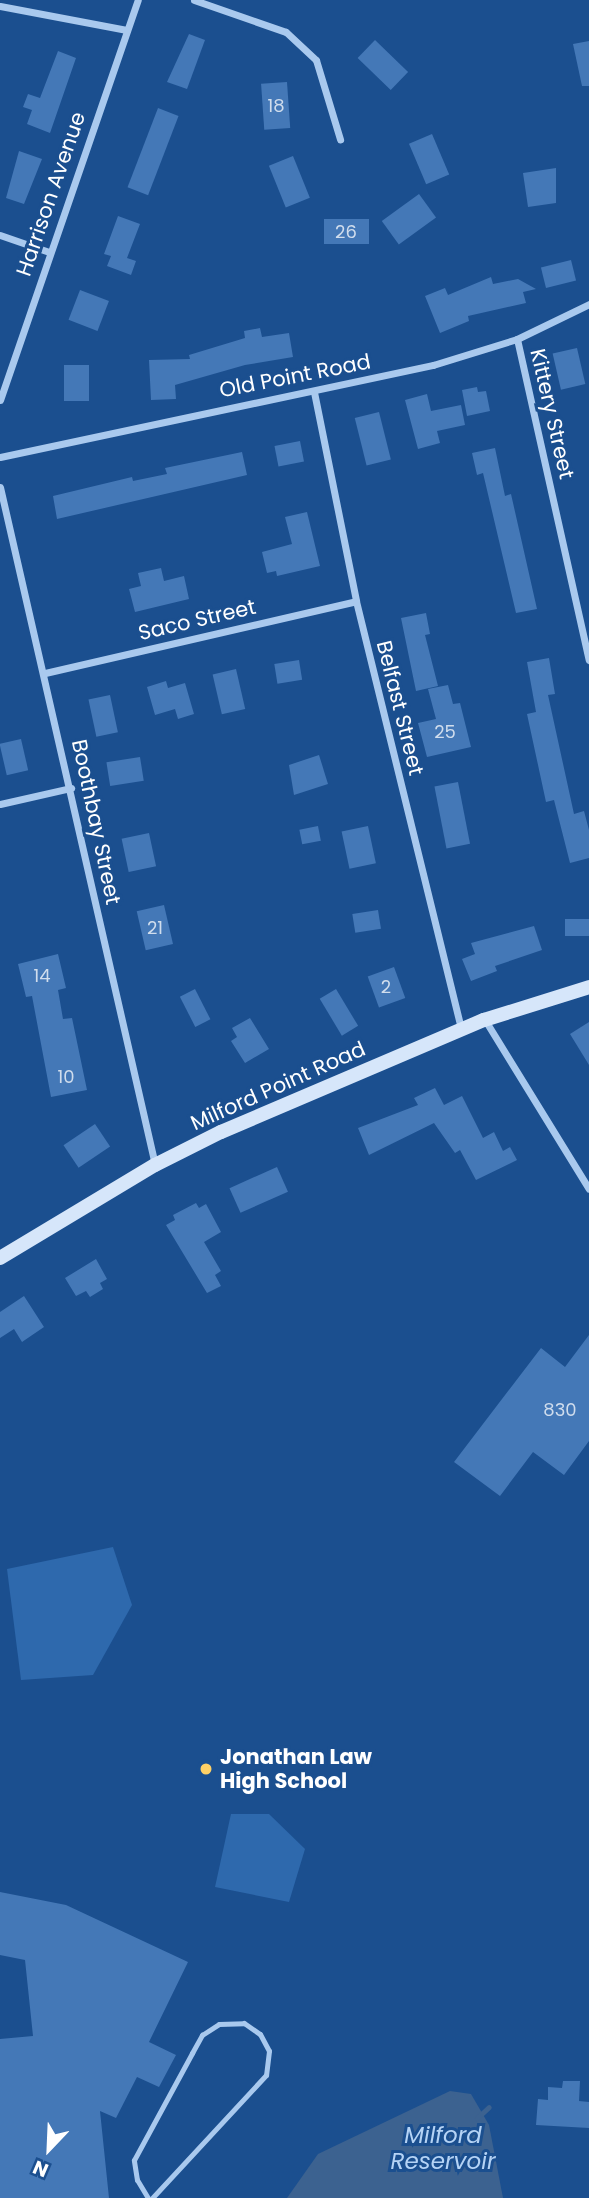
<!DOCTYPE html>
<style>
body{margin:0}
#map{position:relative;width:589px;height:2198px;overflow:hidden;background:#1b4f8f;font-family:Poppins,sans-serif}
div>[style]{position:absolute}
.green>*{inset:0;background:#2e69ad}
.water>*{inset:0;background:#3c6290}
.stream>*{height:5px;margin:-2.5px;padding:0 2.5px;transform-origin:2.5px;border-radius:2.5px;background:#3c6290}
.building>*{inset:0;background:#4478b7;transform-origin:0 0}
.lane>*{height:5px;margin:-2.5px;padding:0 2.5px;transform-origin:2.5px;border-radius:2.5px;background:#a9c9ee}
.street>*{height:7px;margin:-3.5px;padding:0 3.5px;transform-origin:3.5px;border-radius:3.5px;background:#a9c9ee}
.secondary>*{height:14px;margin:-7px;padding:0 7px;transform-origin:7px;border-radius:7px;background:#d6e6fa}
.dots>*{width:19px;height:19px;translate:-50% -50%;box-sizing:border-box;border:4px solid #1b4f8f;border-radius:50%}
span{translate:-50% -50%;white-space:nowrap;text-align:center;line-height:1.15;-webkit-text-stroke:6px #1b4f8f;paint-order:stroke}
.number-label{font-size:18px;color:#d0dded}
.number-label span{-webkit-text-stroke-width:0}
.street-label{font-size:21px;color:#fff}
.poi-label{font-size:21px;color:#fff;font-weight:700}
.left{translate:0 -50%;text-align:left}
.water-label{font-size:23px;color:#b5d3f5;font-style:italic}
.north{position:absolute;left:14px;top:2114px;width:70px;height:70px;-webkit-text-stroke:5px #1b4f8f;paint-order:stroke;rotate:203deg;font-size:19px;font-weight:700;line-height:28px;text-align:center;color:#fff}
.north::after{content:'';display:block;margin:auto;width:24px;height:32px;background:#fff;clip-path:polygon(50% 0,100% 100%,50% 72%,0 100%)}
</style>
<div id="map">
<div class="green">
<div style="clip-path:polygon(113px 1547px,132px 1605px,93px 1675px,21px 1680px,7px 1569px)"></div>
<div style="clip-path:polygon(231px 1814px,269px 1814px,305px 1849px,289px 1902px,215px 1887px)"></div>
</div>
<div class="water">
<div style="clip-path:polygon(450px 2091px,471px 2094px,489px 2125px,503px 2198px,287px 2198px,318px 2154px)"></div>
</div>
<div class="stream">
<div style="left:477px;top:2118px;width:16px;rotate:-43deg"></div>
</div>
<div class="building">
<div style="clip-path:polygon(189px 34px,205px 40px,187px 89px,167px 82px)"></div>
<div style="left:375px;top:40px;width:46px;height:25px;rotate:44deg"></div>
<div style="clip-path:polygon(589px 41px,589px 86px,582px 86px,573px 44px)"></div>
<div style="clip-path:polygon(58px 51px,76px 58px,50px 133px,27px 124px,32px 110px,23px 107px,28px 94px,40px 98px)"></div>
<div style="left:287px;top:82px;width:46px;height:26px;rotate:86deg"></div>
<div style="left:158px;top:108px;width:22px;height:85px;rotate:21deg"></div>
<div style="left:432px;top:134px;width:44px;height:25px;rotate:67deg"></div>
<div style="clip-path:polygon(19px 151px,42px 159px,24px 204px,6px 198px)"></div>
<div style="left:293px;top:156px;width:45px;height:26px;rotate:68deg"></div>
<div style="clip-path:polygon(556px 168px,556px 203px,528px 207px,523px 173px)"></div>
<div style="left:419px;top:194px;width:29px;height:46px;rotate:54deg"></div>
<div style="clip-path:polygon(118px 216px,140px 224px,127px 258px,136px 261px,131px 275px,107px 266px,111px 256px,104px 254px)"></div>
<div style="left:369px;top:219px;width:25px;height:45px;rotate:90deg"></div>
<div style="left:571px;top:260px;width:21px;height:31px;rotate:76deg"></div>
<div style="clip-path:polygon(491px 277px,493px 284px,518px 279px,536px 289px,523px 292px,526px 303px,468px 316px,469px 321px,440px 333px,425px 296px,445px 288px,448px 295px)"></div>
<div style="left:80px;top:290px;width:31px;height:32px;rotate:21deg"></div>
<div style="clip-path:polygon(260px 328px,262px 337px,289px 333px,293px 357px,245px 365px,175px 385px,176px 399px,151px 400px,149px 360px,190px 359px,189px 355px,245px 338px,244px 331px)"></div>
<div style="left:577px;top:348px;width:37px;height:25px;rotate:77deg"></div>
<div style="left:64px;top:365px;width:25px;height:36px"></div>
<div style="clip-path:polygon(477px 387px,478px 392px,486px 391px,490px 411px,467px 416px,462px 390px)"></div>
<div style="clip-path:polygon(427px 394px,431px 411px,461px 405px,465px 425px,437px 431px,440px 443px,418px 449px,405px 400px)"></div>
<div style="left:379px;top:412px;width:49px;height:25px;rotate:76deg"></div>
<div style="left:300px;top:441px;width:21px;height:26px;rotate:79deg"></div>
<div style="clip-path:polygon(495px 448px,505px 496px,511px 494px,537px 609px,516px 613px,483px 473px,477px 475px,472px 453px)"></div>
<div style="clip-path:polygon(242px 452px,247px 475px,57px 519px,53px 496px,132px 477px,133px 481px,167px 474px,165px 468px)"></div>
<div style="clip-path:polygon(307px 512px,320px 566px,277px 576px,276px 571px,267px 573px,262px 552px,292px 544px,285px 517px)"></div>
<div style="clip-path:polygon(161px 568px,164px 581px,184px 576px,189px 599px,135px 612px,129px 589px,141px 586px,138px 573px)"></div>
<div style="clip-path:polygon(426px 613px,430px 634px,425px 635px,438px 686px,416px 691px,401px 618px)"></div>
<div style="clip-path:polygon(549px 658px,555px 694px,548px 695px,574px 814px,584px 811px,589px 830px,589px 858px,570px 863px,554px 800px,546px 802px,527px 714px,536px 712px,527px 662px)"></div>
<div style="left:299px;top:660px;width:20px;height:25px;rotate:81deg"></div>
<div style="left:236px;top:669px;width:41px;height:24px;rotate:77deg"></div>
<div style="clip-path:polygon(166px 681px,168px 688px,185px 683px,194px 714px,178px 719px,175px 709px,155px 715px,147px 687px)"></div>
<div style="clip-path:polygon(448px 685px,453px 704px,460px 703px,471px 747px,427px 757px,418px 723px,436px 719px,428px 689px)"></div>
<div style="left:110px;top:695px;width:38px;height:22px;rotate:78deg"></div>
<div style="left:21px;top:739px;width:32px;height:22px;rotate:77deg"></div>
<div style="clip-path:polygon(319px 755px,328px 784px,294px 795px,289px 765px)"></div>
<div style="left:140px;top:757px;width:24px;height:34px;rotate:81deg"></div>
<div style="left:458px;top:782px;width:63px;height:24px;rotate:79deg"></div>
<div style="left:318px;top:826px;width:15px;height:19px;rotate:79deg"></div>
<div style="left:368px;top:826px;width:38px;height:27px;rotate:78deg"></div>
<div style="left:149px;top:833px;width:34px;height:28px;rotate:78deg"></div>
<div style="left:164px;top:905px;width:40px;height:28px;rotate:77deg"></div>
<div style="left:378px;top:910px;width:19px;height:26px;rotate:81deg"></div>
<div style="left:589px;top:919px;width:17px;height:24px;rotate:90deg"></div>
<div style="clip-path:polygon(534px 926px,542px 950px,495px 966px,497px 971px,471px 981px,462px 959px,475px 954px,471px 943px)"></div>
<div style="clip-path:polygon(58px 954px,66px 988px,58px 990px,63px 1019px,72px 1018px,87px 1090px,51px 1097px,32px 996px,26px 997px,18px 964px)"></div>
<div style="left:394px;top:967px;width:33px;height:28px;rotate:70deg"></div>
<div style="left:195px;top:989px;width:34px;height:17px;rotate:63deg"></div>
<div style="left:336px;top:989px;width:43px;height:19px;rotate:59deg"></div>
<div style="clip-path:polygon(250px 1018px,269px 1049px,245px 1063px,231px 1041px,237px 1037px,232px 1028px)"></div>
<div style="clip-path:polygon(589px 1022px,589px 1065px,570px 1034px)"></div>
<div style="clip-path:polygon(435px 1088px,444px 1105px,462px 1096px,483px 1138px,494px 1132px,503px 1151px,510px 1147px,517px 1160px,476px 1180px,460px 1150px,455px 1153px,434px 1123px,369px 1155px,358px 1128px,418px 1105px,414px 1098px)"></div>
<div style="left:95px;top:1124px;width:27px;height:38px;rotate:56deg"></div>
<div style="left:277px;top:1167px;width:27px;height:52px;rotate:66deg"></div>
<div style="clip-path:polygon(196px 1203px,199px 1208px,206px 1204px,221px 1232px,204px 1242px,221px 1271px,215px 1275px,221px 1286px,207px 1293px,166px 1225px,175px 1220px,173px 1215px)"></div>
<div style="clip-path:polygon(96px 1259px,107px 1279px,100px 1283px,103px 1289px,90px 1297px,86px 1291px,76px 1296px,65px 1278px)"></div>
<div style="clip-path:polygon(24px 1296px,44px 1327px,22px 1342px,14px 1329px,0 1338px,0 1312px)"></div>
<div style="clip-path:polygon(589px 1335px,589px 1441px,564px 1475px,533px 1452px,500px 1496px,454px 1462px,541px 1348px,565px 1367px)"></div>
<div style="clip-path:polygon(0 1892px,66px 1905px,188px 1962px,149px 2042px,176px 2055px,159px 2087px,137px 2077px,116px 2118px,100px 2111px,109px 2198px,0 2198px,0 2039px,33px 2036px,25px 1960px,0 1955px)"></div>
<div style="clip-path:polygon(563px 2081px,580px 2081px,579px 2101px,589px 2102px,589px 2128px,536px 2125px,538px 2099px,548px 2100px,548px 2087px,562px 2088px)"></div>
</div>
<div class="lane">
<div style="left:148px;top:2198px;width:21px;rotate:-121deg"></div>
<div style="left:137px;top:2180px;width:20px;rotate:-99deg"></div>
<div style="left:134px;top:2160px;width:122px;rotate:-61.5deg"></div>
<div style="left:192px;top:2053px;width:21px;rotate:-61deg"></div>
<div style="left:202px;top:2035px;width:20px;rotate:-33deg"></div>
<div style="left:219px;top:2024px;width:25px;rotate:-2deg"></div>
<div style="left:244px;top:2023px;width:19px;rotate:35deg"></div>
<div style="left:260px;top:2034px;width:19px;rotate:62deg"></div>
<div style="left:269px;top:2051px;width:24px;rotate:97deg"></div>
<div style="left:266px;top:2075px;width:168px;rotate:132.8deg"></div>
</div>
<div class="street">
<div style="left:194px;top:0;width:97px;rotate:19.2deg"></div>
<div style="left:286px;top:32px;width:41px;rotate:43deg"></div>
<div style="left:316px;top:60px;width:83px;rotate:73.1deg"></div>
<div style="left:0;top:6px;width:129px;rotate:10.7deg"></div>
<div style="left:0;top:235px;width:52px;rotate:19.1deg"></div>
<div style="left:517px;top:339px;width:329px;rotate:77.4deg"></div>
<div style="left:314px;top:392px;width:213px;rotate:78.6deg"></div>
<div style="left:356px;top:601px;width:441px;rotate:76.2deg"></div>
<div style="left:0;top:400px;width:423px;rotate:-71deg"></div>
<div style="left:0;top:457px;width:443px;rotate:-12deg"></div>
<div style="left:433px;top:365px;width:88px;rotate:-17.2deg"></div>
<div style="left:517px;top:339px;width:80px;rotate:-25.9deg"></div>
<div style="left:0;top:487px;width:695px;rotate:77.12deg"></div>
<div style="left:45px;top:673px;width:319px;rotate:-13deg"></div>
<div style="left:0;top:804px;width:73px;rotate:-12.7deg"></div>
<div style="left:485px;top:1020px;width:198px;rotate:58.4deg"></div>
</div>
<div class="secondary">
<div style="left:0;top:1258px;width:181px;rotate:-31deg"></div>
<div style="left:155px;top:1165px;width:74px;rotate:-26.6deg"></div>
<div style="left:221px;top:1132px;width:286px;rotate:-23.1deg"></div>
<div style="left:484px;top:1020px;width:110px;rotate:-17.4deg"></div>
</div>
<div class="dots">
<div style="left:206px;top:1769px;background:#ffd166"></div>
</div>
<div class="number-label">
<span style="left:276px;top:106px">18</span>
<span style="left:346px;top:232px">26</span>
<span style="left:445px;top:732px">25</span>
<span style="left:155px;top:928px">21</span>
<span style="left:42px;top:976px">14</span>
<span style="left:386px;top:987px">2</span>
<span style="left:66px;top:1077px">10</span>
<span style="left:560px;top:1410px">830</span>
</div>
<div class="street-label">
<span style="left:51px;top:194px;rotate:-71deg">Harrison Avenue</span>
<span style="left:295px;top:376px;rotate:-11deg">Old Point Road</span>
<span style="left:552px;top:414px;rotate:77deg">Kittery Street</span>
<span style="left:197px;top:620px;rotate:-13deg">Saco Street</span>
<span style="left:400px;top:708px;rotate:76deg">Belfast Street</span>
<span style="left:96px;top:822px;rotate:78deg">Boothbay Street</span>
<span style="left:278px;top:1086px;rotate:-24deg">Milford Point Road</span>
</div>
<div class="poi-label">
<span class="left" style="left:220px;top:1769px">Jonathan Law<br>High School</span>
</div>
<div class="water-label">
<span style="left:443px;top:2148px">Milford<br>Reservoir</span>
</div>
<div class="north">N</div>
</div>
